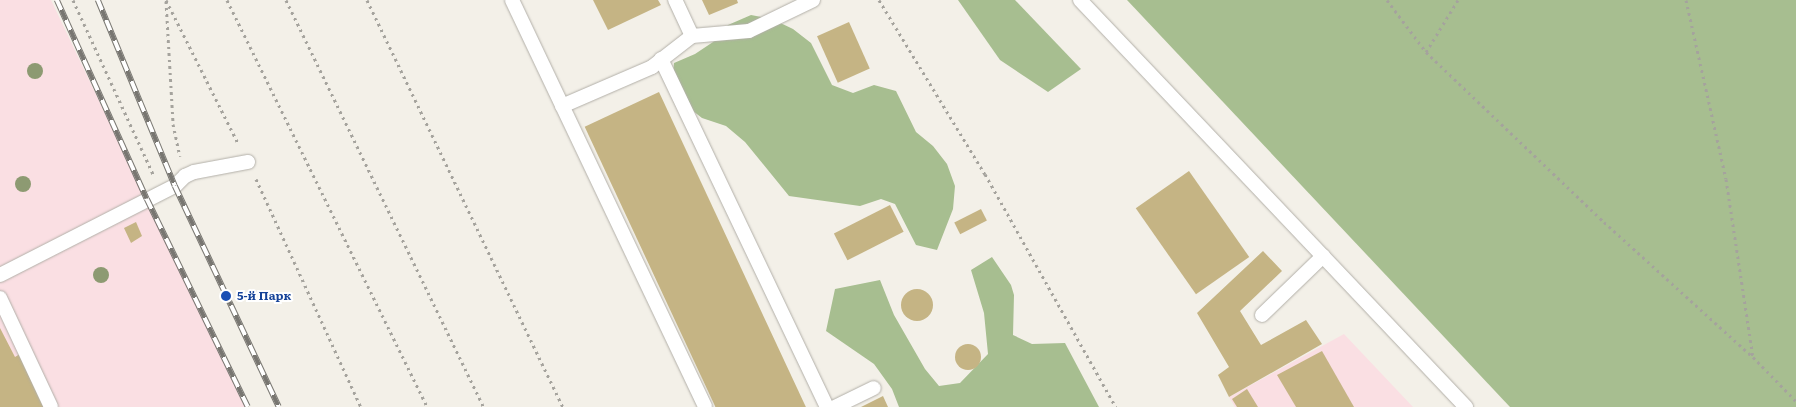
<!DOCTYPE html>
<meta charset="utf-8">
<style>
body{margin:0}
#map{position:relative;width:1796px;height:407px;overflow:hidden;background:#f3f0e8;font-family:Literata,serif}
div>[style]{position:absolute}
.industrial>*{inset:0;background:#fadfe3}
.forest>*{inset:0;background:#a7be90}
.building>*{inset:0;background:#c5b484;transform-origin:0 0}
.round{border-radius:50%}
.path>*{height:3px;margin-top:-1.5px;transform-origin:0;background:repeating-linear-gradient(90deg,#a5a39d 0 2.5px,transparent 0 6.5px)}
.roads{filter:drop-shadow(0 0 1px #b2afa8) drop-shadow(0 0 1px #b2afa8)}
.service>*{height:14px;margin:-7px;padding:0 7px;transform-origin:7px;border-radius:7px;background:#fff}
.rail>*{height:5.5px;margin-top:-2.75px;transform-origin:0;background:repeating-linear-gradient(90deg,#fff 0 11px,#787671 0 22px);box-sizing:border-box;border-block:1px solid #787671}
.trees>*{width:16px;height:16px;margin:-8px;border-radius:50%;background:#8d9a72}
.dots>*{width:14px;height:14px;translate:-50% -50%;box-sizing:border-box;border:2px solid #fff;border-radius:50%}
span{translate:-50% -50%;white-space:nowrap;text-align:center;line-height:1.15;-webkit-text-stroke:4px #fff;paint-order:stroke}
.transit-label{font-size:12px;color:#164399;font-weight:700}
.left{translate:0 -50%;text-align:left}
</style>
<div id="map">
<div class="industrial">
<div style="clip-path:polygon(0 0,51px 0,245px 407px,0 407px)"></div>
<div style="clip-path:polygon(1344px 334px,1413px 407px,1235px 407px,1229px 397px)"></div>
</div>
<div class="forest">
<div style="clip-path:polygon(958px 0,1015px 0,1081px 69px,1048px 92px,1000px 60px)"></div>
<div style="clip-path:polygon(1127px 0,1796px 0,1796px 407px,1510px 407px)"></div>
<div style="clip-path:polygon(751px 15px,772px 19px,793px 29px,811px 43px,832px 85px,853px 93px,874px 85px,896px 91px,916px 132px,933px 146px,947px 164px,955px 186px,953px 209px,937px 250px,916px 245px,895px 204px,881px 199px,860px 206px,789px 196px,745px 142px,726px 126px,702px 118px,684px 104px,672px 86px,674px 63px,695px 54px,713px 42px,728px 25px)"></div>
<div style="clip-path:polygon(992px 257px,1011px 285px,1014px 295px,1013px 335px,1032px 344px,1065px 343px,1099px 407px,899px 407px,892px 389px,874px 364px,826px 331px,835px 289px,880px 280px,894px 315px,925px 369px,939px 386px,960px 383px,988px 354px,984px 313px,971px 270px)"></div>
</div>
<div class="building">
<div style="clip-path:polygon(593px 0,658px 0,661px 5px,608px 30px)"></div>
<div style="clip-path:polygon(702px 0,737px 0,738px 3px,709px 15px)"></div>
<div style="left:849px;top:22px;width:51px;height:35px;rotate:66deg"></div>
<div style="left:659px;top:92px;width:348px;height:82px;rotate:65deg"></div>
<div style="left:1189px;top:171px;width:105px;height:65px;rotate:55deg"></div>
<div style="left:890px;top:205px;width:30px;height:63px;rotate:63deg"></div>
<div style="left:981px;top:209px;width:13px;height:30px;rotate:63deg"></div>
<div style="clip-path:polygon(136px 222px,142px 236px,131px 243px,124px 228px)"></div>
<div style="clip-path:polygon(1263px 251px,1282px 271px,1240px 311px,1261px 345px,1306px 320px,1322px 344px,1229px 397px,1218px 375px,1229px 367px,1197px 313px)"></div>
<div class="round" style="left:901px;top:289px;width:32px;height:32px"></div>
<div style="clip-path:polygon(0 328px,15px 357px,20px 354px,45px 407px,0 407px)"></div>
<div class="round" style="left:955px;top:344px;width:26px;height:26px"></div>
<div style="clip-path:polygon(1322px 351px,1354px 407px,1296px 407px,1277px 375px)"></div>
<div style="clip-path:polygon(1247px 389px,1258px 407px,1237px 407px,1232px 399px)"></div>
<div style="clip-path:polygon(883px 396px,888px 407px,861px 407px)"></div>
</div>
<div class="path">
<div style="left:73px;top:0;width:194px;rotate:65.3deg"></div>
<div style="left:166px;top:0;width:162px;rotate:63.3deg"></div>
<div style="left:227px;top:0;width:453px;rotate:63.8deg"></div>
<div style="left:286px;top:0;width:453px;rotate:64.1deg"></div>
<div style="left:367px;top:0;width:452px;rotate:64.3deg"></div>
<div style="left:879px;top:0;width:204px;rotate:58.7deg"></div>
<div style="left:985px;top:174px;width:267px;rotate:60.7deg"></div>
<div style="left:1387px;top:0;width:65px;rotate:53.1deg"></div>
<div style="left:1426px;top:52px;width:246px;rotate:43.7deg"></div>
<div style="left:1604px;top:222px;width:201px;rotate:42.2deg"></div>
<div style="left:1753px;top:357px;width:62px;rotate:45.7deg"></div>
<div style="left:1686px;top:0;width:183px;rotate:77.4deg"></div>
<div style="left:1726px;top:179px;width:180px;rotate:81.4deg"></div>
<div style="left:166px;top:1px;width:123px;rotate:86.7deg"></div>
<div style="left:173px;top:124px;width:33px;rotate:78deg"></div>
<div style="left:1426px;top:52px;width:61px;rotate:-58.4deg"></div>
<div style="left:256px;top:179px;width:251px;rotate:65.3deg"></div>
</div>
<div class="roads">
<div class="service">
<div style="left:512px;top:0;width:450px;rotate:64.6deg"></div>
<div style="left:1080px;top:0;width:561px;rotate:46.52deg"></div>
<div style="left:692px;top:36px;width:57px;rotate:-5deg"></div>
<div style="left:749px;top:31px;width:71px;rotate:-25.8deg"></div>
<div style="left:661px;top:59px;width:386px;rotate:64.5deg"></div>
<div style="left:562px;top:106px;width:98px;rotate:-23.4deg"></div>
<div style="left:652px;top:67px;width:51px;rotate:-37.8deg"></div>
<div style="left:692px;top:36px;width:40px;rotate:-115deg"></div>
<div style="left:0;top:275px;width:196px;rotate:-27deg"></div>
<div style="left:175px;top:186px;width:14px;rotate:-45deg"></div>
<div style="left:185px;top:176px;width:10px;rotate:-24deg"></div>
<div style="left:194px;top:172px;width:55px;rotate:-10.5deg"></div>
<div style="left:0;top:298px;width:120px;rotate:64.9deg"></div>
<div style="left:1262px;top:315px;width:85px;rotate:-44deg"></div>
<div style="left:835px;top:407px;width:43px;rotate:-26deg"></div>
</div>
</div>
<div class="rail">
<div style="left:57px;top:0;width:218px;rotate:65.7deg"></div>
<div style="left:147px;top:199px;width:231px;rotate:64.1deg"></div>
<div style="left:98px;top:0;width:201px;rotate:67.5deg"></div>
<div style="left:175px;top:186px;width:244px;rotate:64.8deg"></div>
</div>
<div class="trees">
<div style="left:35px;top:71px"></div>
<div style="left:23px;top:184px"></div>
<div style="left:101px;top:275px"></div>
</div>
<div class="dots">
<div style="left:226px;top:296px;background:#1a4fb4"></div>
</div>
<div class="transit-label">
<span class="left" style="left:237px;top:296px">5-й Парк</span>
</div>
</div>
